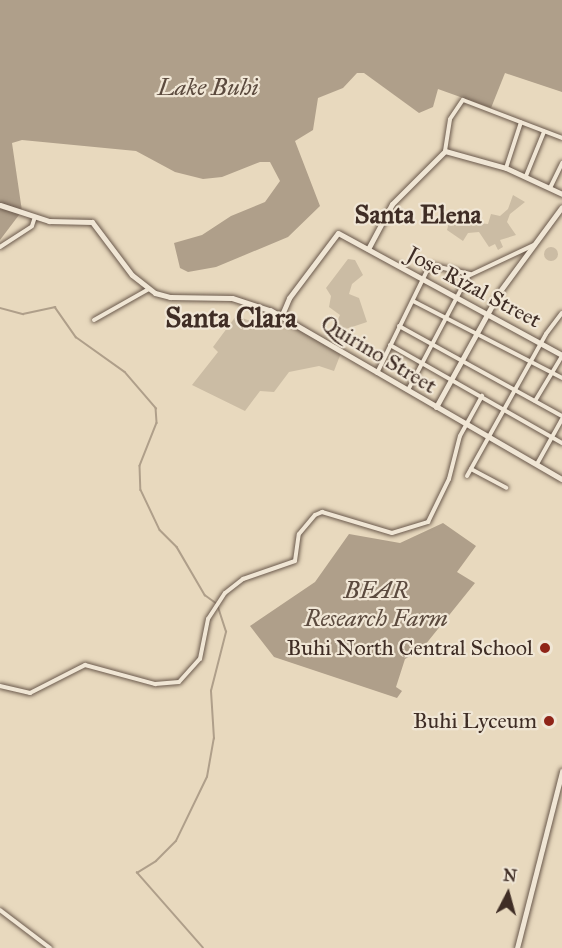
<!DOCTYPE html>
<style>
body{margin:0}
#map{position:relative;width:562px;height:948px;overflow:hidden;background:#e8d9be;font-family:"IM FELL Great Primer",serif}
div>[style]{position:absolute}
.green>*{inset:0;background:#cbbca4}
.round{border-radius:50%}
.water>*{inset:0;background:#af9f8a}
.stream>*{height:1.5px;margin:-0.75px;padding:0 0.75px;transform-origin:0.75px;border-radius:0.75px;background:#af9f8a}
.roads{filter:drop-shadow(0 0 2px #69584b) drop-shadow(0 0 2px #69584b)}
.street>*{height:4px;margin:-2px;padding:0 2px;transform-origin:2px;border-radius:2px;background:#f0e6d5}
.secondary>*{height:5px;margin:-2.5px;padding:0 2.5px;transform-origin:2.5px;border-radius:2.5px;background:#f0e6d5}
.dots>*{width:16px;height:16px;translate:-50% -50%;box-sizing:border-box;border:3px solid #f0e6d5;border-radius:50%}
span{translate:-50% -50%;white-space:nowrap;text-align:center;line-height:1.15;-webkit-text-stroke:4.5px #f0e6d5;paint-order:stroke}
.street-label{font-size:22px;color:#3f2d25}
.poi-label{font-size:22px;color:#3f2d25}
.right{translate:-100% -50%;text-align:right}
.water-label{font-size:24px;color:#5b4a3e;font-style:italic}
.quarter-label{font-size:26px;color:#3f2d25;font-weight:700}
.district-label{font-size:28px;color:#3f2d25;font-weight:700}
.north{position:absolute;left:478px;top:864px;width:60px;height:60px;-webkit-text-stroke:4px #f0e6d5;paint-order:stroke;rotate:6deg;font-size:16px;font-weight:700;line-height:24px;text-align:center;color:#3f2d25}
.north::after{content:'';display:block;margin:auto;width:21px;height:27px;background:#3f2d25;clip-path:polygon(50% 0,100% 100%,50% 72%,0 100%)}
</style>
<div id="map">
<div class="green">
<div style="clip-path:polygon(513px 195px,525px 202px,510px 214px,507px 222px,516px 235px,500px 240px,503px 247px,498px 250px,495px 244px,489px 247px,479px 232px,468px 233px,463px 241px,447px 230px,451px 215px,471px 221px,474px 216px,479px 223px,488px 224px,491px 214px,500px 216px,508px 209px)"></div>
<div class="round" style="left:544px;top:247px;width:14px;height:14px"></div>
<div style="clip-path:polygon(348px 259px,355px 260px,363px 275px,352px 284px,349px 294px,359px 298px,367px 322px,337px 332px,334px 328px,340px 315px,329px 307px,331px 296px,326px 288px)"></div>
<div style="clip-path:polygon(268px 313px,341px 353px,334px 371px,319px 366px,289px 372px,274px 392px,260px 391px,245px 411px,192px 385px,218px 352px,213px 347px,236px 316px,263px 325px)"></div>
</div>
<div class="water">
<div style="clip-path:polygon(0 0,562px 0,562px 92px,505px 73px,491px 108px,438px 89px,433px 107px,419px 113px,364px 73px,357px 73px,343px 88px,318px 98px,313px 130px,295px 141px,320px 206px,288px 237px,216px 267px,188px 272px,180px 268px,174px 243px,202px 235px,231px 216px,265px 202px,280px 181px,270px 162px,260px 162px,222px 177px,203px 179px,175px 172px,136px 151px,22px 140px,12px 143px,22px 211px,0 240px)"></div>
<div style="clip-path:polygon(443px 523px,476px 546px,457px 572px,475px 583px,421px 650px,405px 659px,396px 687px,402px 691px,397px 698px,274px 657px,250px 626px,315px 582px,349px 534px,400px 543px)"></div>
</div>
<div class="stream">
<div style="left:0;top:308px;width:24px;rotate:15deg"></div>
<div style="left:23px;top:314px;width:33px;rotate:-12deg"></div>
<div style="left:55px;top:307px;width:37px;rotate:55deg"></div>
<div style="left:76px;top:337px;width:60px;rotate:35.5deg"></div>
<div style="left:125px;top:372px;width:48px;rotate:49.3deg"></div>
<div style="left:156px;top:408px;width:15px;rotate:86deg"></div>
<div style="left:157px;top:423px;width:46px;rotate:111.6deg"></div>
<div style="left:140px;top:466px;width:24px;rotate:88deg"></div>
<div style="left:141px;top:490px;width:44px;rotate:64.6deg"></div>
<div style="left:160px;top:530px;width:24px;rotate:45deg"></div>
<div style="left:177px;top:547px;width:56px;rotate:59.7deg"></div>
<div style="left:205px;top:595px;width:14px;rotate:36deg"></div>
<div style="left:203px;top:948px;width:100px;rotate:-131.3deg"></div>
<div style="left:137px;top:873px;width:22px;rotate:-32deg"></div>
<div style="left:156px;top:861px;width:28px;rotate:-45deg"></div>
<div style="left:176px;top:841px;width:71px;rotate:-64.2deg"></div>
<div style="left:207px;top:777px;width:39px;rotate:-80deg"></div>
<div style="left:214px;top:739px;width:48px;rotate:-93.6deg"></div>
<div style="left:211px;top:691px;width:61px;rotate:-75.7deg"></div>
<div style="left:226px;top:632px;width:26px;rotate:-108deg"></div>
</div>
<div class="roads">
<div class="street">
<div style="left:445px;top:151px;width:32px;rotate:-81deg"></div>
<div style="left:450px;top:119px;width:23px;rotate:-56deg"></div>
<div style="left:463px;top:100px;width:106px;rotate:21deg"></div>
<div style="left:506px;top:168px;width:48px;rotate:-71.9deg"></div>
<div style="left:526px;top:176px;width:48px;rotate:-67.8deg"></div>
<div style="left:550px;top:188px;width:28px;rotate:-64deg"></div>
<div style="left:0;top:247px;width:38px;rotate:-33deg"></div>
<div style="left:32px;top:226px;width:9px;rotate:-72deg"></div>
<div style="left:413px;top:301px;width:168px;rotate:27.3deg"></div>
<div style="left:94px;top:320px;width:63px;rotate:-29.4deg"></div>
<div style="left:399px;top:326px;width:186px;rotate:28.9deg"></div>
<div style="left:390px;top:345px;width:198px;rotate:29.7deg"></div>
<div style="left:377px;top:373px;width:120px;rotate:-63.9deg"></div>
<div style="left:430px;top:265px;width:41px;rotate:12.7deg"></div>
<div style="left:408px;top:390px;width:129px;rotate:-62.2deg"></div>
<div style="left:468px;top:276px;width:73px;rotate:-25.2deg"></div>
<div style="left:535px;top:401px;width:52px;rotate:-59deg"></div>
<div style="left:537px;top:464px;width:51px;rotate:-60.9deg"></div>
<div style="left:471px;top:469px;width:40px;rotate:28deg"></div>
<div style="left:467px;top:476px;width:162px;rotate:-60.9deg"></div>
<div style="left:546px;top:334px;width:26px;rotate:-53deg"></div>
<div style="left:0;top:686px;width:31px;rotate:13deg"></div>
<div style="left:30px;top:693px;width:62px;rotate:-27deg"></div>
<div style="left:85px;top:665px;width:73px;rotate:15.2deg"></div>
<div style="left:155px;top:684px;width:24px;rotate:-5deg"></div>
<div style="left:179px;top:682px;width:31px;rotate:-48deg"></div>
<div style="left:200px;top:659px;width:41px;rotate:-78.7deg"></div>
<div style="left:208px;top:619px;width:31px;rotate:-57deg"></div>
<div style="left:225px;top:593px;width:23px;rotate:-38deg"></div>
<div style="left:243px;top:579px;width:55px;rotate:-19.1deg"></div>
<div style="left:295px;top:561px;width:27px;rotate:-82deg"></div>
<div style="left:299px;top:534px;width:25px;rotate:-50deg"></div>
<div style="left:315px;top:515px;width:8px;rotate:-23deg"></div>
<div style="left:322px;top:512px;width:73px;rotate:16.7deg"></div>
<div style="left:392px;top:533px;width:38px;rotate:-17deg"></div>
<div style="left:428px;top:522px;width:48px;rotate:-64deg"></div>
<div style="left:449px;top:479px;width:44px;rotate:-75.7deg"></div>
<div style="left:460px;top:436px;width:46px;rotate:-61.2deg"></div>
<div style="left:0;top:910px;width:63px;rotate:37.2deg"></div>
</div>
<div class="secondary">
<div style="left:0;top:205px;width:52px;rotate:18.1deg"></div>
<div style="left:49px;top:221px;width:43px;rotate:1.3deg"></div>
<div style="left:92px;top:222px;width:66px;rotate:53deg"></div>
<div style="left:132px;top:275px;width:29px;rotate:38deg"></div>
<div style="left:155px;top:293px;width:16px;rotate:15deg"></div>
<div style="left:170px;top:297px;width:62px;rotate:0.9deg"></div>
<div style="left:232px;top:298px;width:40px;rotate:18deg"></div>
<div style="left:270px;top:310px;width:337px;rotate:30.1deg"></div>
<div style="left:368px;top:249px;width:51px;rotate:-61.9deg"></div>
<div style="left:392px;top:204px;width:75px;rotate:-45deg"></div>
<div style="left:445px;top:151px;width:63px;rotate:15.6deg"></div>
<div style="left:506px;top:168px;width:62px;rotate:24.9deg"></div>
<div style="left:281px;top:317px;width:21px;rotate:-67deg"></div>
<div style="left:289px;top:298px;width:81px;rotate:-53deg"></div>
<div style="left:338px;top:233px;width:255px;rotate:28.6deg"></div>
<div style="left:436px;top:407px;width:132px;rotate:-61.1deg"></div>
<div style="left:500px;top:291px;width:104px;rotate:-53.6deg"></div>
<div style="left:517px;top:948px;width:183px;rotate:-75.7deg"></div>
</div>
</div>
<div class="dots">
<div style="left:545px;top:648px;background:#8f2418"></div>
<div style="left:549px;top:721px;background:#8f2418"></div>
</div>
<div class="street-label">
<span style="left:474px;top:287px;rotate:28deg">Jose Rizal Street</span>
<span style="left:379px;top:354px;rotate:31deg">Quirino Street</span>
</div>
<div class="poi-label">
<span class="right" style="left:533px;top:648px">Buhi North Central School</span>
<span class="right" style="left:537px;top:721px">Buhi Lyceum</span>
</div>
<div class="water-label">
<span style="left:208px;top:88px">Lake Buhi</span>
<span style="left:376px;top:605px">BFAR<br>Research Farm</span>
</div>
<div class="quarter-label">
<span style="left:418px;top:215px">Santa Elena</span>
</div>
<div class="district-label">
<span style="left:231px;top:318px">Santa Clara</span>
</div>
<div class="north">N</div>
</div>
